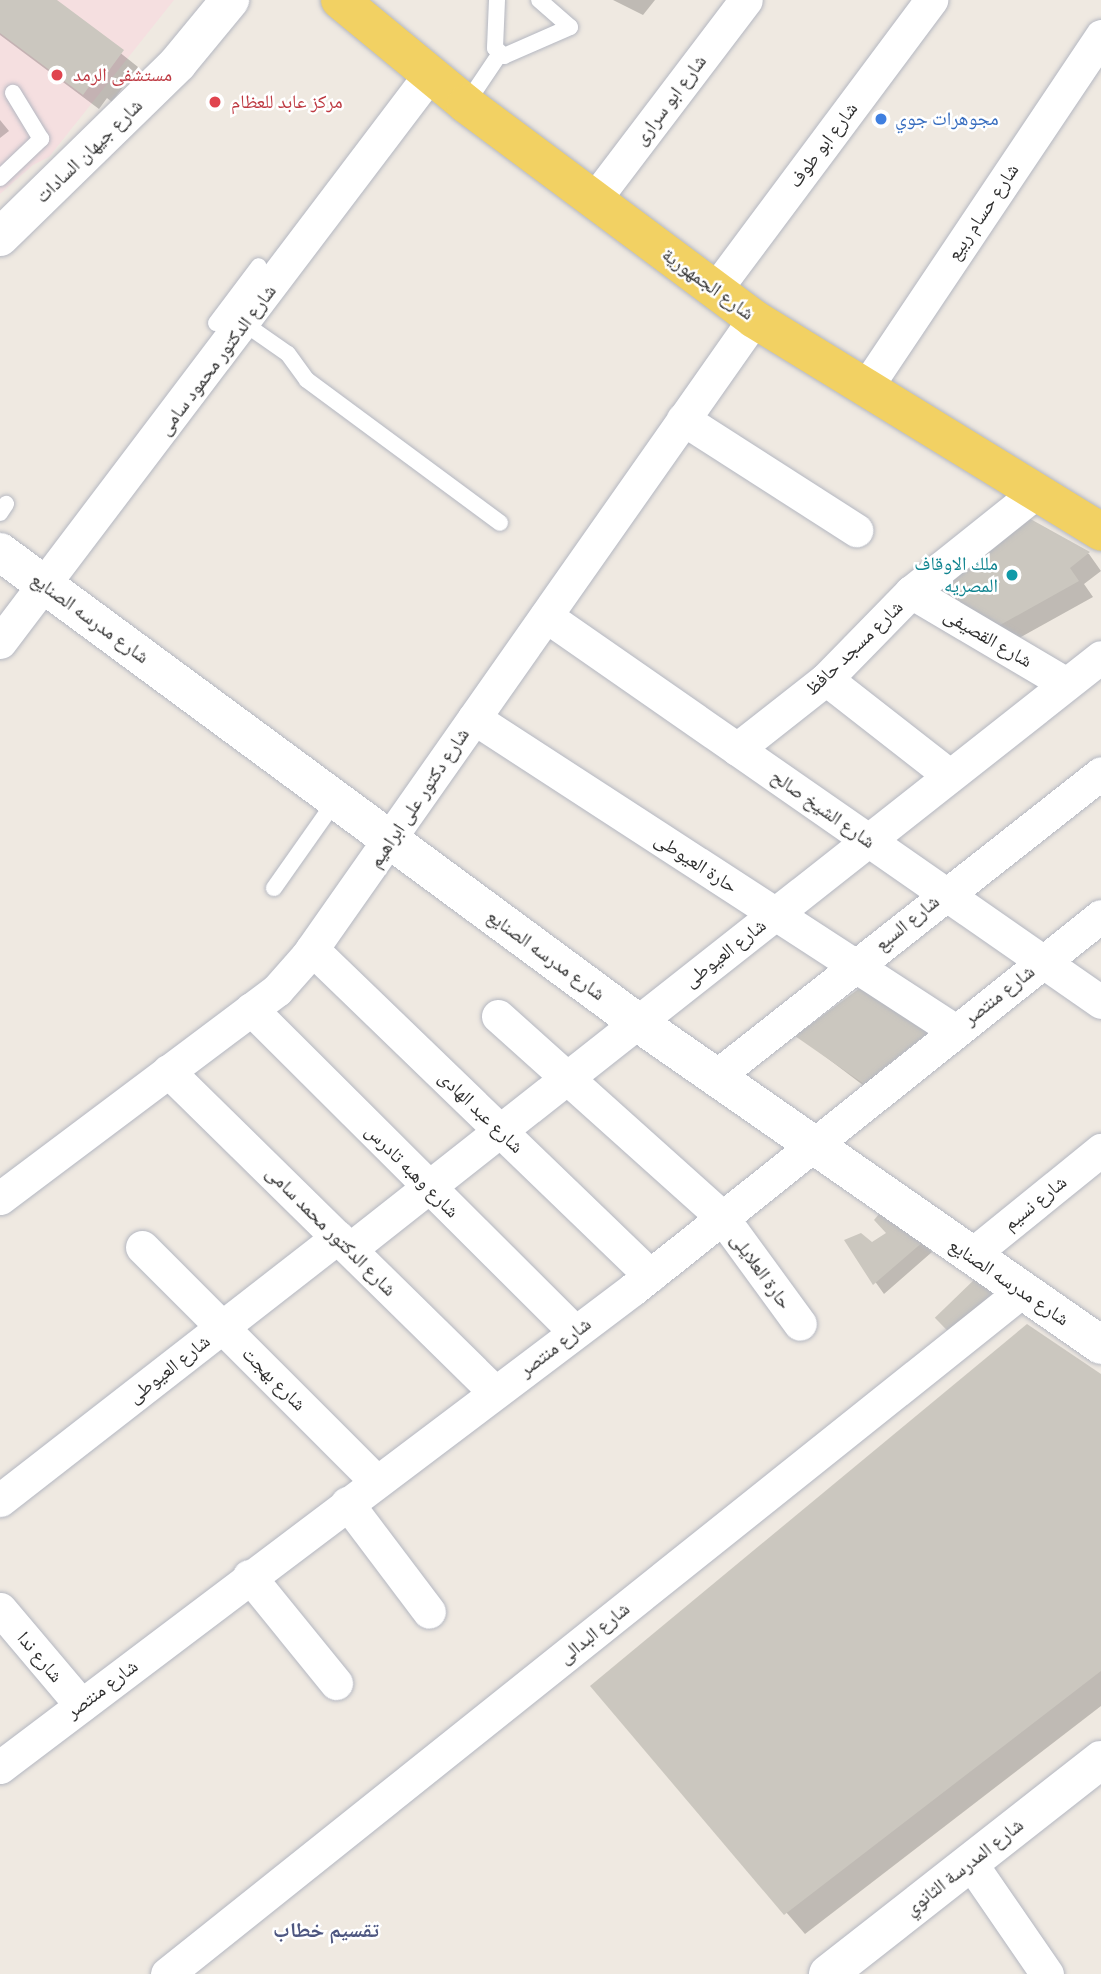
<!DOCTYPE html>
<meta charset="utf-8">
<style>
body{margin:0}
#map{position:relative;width:1101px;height:1974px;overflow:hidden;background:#efe9e1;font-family:Cabin,"Noto Naskh Arabic",sans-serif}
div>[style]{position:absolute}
.medical>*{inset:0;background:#f5dfe0}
.shadow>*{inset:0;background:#0003}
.building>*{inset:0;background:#cbc7bf;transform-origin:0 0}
.roads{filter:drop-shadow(0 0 2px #b4b7c1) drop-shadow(0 0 2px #b4b7c1)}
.service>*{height:16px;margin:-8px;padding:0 8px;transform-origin:8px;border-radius:8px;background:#fff}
.minor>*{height:33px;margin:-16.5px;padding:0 16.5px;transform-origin:16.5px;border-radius:16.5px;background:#fff}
.tertiary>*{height:38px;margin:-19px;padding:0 19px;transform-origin:19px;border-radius:19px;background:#fff}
.secondary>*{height:38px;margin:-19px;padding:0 19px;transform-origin:19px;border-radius:19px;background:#fff}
.primary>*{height:38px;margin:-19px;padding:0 19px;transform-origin:19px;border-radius:19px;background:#f2d163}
.dots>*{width:19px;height:19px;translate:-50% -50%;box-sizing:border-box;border:4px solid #fff;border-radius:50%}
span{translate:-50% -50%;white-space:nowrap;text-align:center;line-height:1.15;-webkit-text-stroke:5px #fff;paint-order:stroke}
.health-label{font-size:19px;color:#be3a42}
.left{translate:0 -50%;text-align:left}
.street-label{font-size:19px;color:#2e2e2e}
.shop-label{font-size:19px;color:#366cbe}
.culture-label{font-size:19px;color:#0d838f}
.right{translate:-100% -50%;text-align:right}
.neighbourhood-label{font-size:21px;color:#4d5680;font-weight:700}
</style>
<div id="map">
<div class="medical">
<div style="clip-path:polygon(0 0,174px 0,49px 157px,33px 165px,0 194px)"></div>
</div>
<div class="shadow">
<div style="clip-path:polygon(0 0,54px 0,138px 67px,112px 102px,107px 98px,99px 109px,0 35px)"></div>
<div style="clip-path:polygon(613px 0,655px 0,643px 15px)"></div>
<div style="clip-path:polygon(0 120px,9px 131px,0 138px)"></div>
<div style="clip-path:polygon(1025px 519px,1089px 554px,1101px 571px,1084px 584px,1093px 597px,1010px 643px,947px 604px)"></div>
<div style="clip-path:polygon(868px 984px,880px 1098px,798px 1036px)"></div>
<div style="clip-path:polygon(916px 1234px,932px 1252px,884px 1294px,846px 1241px,872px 1244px)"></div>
<div style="clip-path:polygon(1101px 1376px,1101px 1706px,805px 1934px,592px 1687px)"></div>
</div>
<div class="building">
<div style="clip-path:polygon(0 0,57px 0,124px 50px,96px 88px,91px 84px,83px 95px,0 33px)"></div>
<div style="clip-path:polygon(1025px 516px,1090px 552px,1070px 568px,1079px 581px,993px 629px,930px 589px)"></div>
<div style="clip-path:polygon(868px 982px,933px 1029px,864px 1084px,795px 1036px)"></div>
<div style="clip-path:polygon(884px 1208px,924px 1241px,873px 1285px,844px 1240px,861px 1233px,872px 1242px,886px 1233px,874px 1220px)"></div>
<div style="left:978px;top:1276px;width:28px;height:60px;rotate:46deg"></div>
<div style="clip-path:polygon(1027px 1324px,1101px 1374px,1101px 1671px,784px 1915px,590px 1686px)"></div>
</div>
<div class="roads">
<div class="service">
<div style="left:497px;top:0;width:48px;rotate:92.4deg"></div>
<div style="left:495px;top:48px;width:12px;rotate:42deg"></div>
<div style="left:504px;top:56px;width:72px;rotate:-23.7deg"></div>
<div style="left:570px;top:27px;width:41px;rotate:-138.9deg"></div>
<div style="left:466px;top:104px;width:59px;rotate:-56deg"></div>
<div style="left:0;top:178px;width:57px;rotate:-43.6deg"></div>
<div style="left:41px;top:139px;width:54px;rotate:-121.3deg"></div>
<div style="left:216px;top:323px;width:71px;rotate:-53deg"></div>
<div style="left:245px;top:324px;width:52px;rotate:34.9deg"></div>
<div style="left:288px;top:354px;width:32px;rotate:54deg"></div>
<div style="left:307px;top:380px;width:240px;rotate:36.5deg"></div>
<div style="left:0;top:513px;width:11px;rotate:-56deg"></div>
<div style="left:274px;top:888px;width:108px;rotate:-54.8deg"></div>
</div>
<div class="minor">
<div style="left:594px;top:200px;width:251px;rotate:-52.8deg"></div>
<div style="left:715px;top:290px;width:362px;rotate:-53.3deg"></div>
<div style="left:865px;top:389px;width:425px;rotate:-56.2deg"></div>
<div style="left:683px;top:419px;width:206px;rotate:32.7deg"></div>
<div style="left:911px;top:592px;width:179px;rotate:30.6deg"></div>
<div style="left:546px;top:616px;width:676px;rotate:34.82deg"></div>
<div style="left:0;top:642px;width:712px;rotate:-52.87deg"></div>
<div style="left:826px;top:679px;width:156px;rotate:38deg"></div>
<div style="left:474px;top:718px;width:572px;rotate:33.02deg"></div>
<div style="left:737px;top:749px;width:113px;rotate:-38.2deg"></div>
<div style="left:826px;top:679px;width:122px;rotate:-45.7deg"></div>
<div style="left:911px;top:592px;width:159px;rotate:-38.6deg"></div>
<div style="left:312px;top:949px;width:470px;rotate:44deg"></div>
<div style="left:251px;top:1009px;width:457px;rotate:44.9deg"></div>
<div style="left:498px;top:1016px;width:301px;rotate:41.9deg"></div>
<div style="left:722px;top:1217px;width:132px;rotate:53.9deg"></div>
<div style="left:168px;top:1071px;width:458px;rotate:44.5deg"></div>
<div style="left:715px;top:1077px;width:491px;rotate:-38.2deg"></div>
<div style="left:0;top:1198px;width:346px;rotate:-36.9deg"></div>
<div style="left:277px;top:990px;width:45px;rotate:-48.6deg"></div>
<div style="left:307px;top:956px;width:778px;rotate:-54.94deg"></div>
<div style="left:142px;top:1247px;width:331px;rotate:45deg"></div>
<div style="left:350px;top:1249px;width:956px;rotate:-38.25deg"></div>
<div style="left:970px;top:1256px;width:169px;rotate:-39deg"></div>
<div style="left:0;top:1500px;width:428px;rotate:-37.9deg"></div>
<div style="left:347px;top:1503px;width:136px;rotate:53deg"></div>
<div style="left:249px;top:1576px;width:138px;rotate:50.9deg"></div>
<div style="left:0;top:1609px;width:126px;rotate:49.8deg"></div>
<div style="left:0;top:1767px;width:793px;rotate:-37.06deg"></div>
<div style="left:633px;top:1289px;width:598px;rotate:-38.56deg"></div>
<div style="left:970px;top:1862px;width:136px;rotate:55.5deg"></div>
<div style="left:167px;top:1974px;width:1094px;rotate:-38.62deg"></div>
</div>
<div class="tertiary">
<div style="left:0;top:552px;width:792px;rotate:36.42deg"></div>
<div style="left:637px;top:1022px;width:565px;rotate:34.84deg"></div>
</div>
<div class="secondary">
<div style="left:0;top:237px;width:249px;rotate:-44.3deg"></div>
<div style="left:178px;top:63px;width:82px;rotate:-50.5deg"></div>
<div style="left:828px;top:1974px;width:347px;rotate:-38.1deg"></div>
</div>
<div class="primary">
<div style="left:340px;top:0;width:163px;rotate:39.5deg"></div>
<div style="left:466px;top:104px;width:359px;rotate:36.7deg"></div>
<div style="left:754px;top:319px;width:407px;rotate:31.5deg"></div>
</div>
</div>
<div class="dots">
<div style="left:57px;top:75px;background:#e0444e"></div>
<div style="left:215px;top:102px;background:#e0444e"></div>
<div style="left:881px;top:119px;background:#3f7fe0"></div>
<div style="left:1012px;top:575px;background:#0f9aa8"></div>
</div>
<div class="health-label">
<span class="left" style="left:73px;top:75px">مستشفى الرمد</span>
<span class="left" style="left:231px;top:102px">مركز عابد للعظام</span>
</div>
<div class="street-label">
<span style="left:670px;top:100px;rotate:-53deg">شارع ابو سرارى</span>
<span style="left:823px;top:145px;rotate:-53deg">شارع ابو طوف</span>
<span style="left:89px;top:151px;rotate:-44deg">شارع جيهان السادات</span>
<span style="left:983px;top:212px;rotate:-56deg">شارع حسام ربيع</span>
<span style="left:708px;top:284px;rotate:36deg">شارع الجمهورية</span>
<span style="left:217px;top:360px;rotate:-53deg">شارع الدكتور محمود سامى</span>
<span style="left:90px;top:618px;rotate:36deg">شارع مدرسه الصنايع</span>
<span style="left:988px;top:638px;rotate:30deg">شارع القصيفى</span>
<span style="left:854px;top:648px;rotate:-44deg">شارع مسجد حافظ</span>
<span style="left:419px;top:798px;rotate:-56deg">شارع دكتور على ابراهيم</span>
<span style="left:823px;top:809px;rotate:35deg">شارع الشيخ صالح</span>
<span style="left:696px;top:863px;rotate:33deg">حارة العيوطى</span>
<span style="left:907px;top:923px;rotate:-39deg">شارع السبع</span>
<span style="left:725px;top:953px;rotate:-38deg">شارع العيوطى</span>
<span style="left:546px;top:955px;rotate:36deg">شارع مدرسه الصنايع</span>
<span style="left:999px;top:995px;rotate:-38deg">شارع منتصر</span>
<span style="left:481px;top:1112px;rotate:44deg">شارع عبد الهادى</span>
<span style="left:412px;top:1171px;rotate:45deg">شارع وهبه تادرس</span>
<span style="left:1035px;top:1203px;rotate:-39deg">شارع نسيم</span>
<span style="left:331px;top:1231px;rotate:45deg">شارع الدكتور محمد سامى</span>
<span style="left:761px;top:1271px;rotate:54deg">حارة العلايلى</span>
<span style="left:1009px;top:1282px;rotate:34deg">شارع مدرسه الصنايع</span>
<span style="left:555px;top:1347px;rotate:-37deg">شارع منتصر</span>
<span style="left:169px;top:1369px;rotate:-38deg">شارع العيوطى</span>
<span style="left:274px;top:1379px;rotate:45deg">شارع بهجت</span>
<span style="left:594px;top:1633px;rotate:-39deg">شارع البدالى</span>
<span style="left:40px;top:1657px;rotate:50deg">شارع ندا</span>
<span style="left:102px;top:1689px;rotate:-37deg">شارع منتصر</span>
<span style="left:964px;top:1867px;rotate:-38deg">شارع المدرسة الثانوي</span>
</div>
<div class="shop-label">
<span class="left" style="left:895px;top:119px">مجوهرات جوي</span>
</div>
<div class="culture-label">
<span class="right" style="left:998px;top:575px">ملك الاوقاف<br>المصريه</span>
</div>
<div class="neighbourhood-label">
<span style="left:326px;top:1930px">تقسيم خطاب</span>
</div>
</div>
